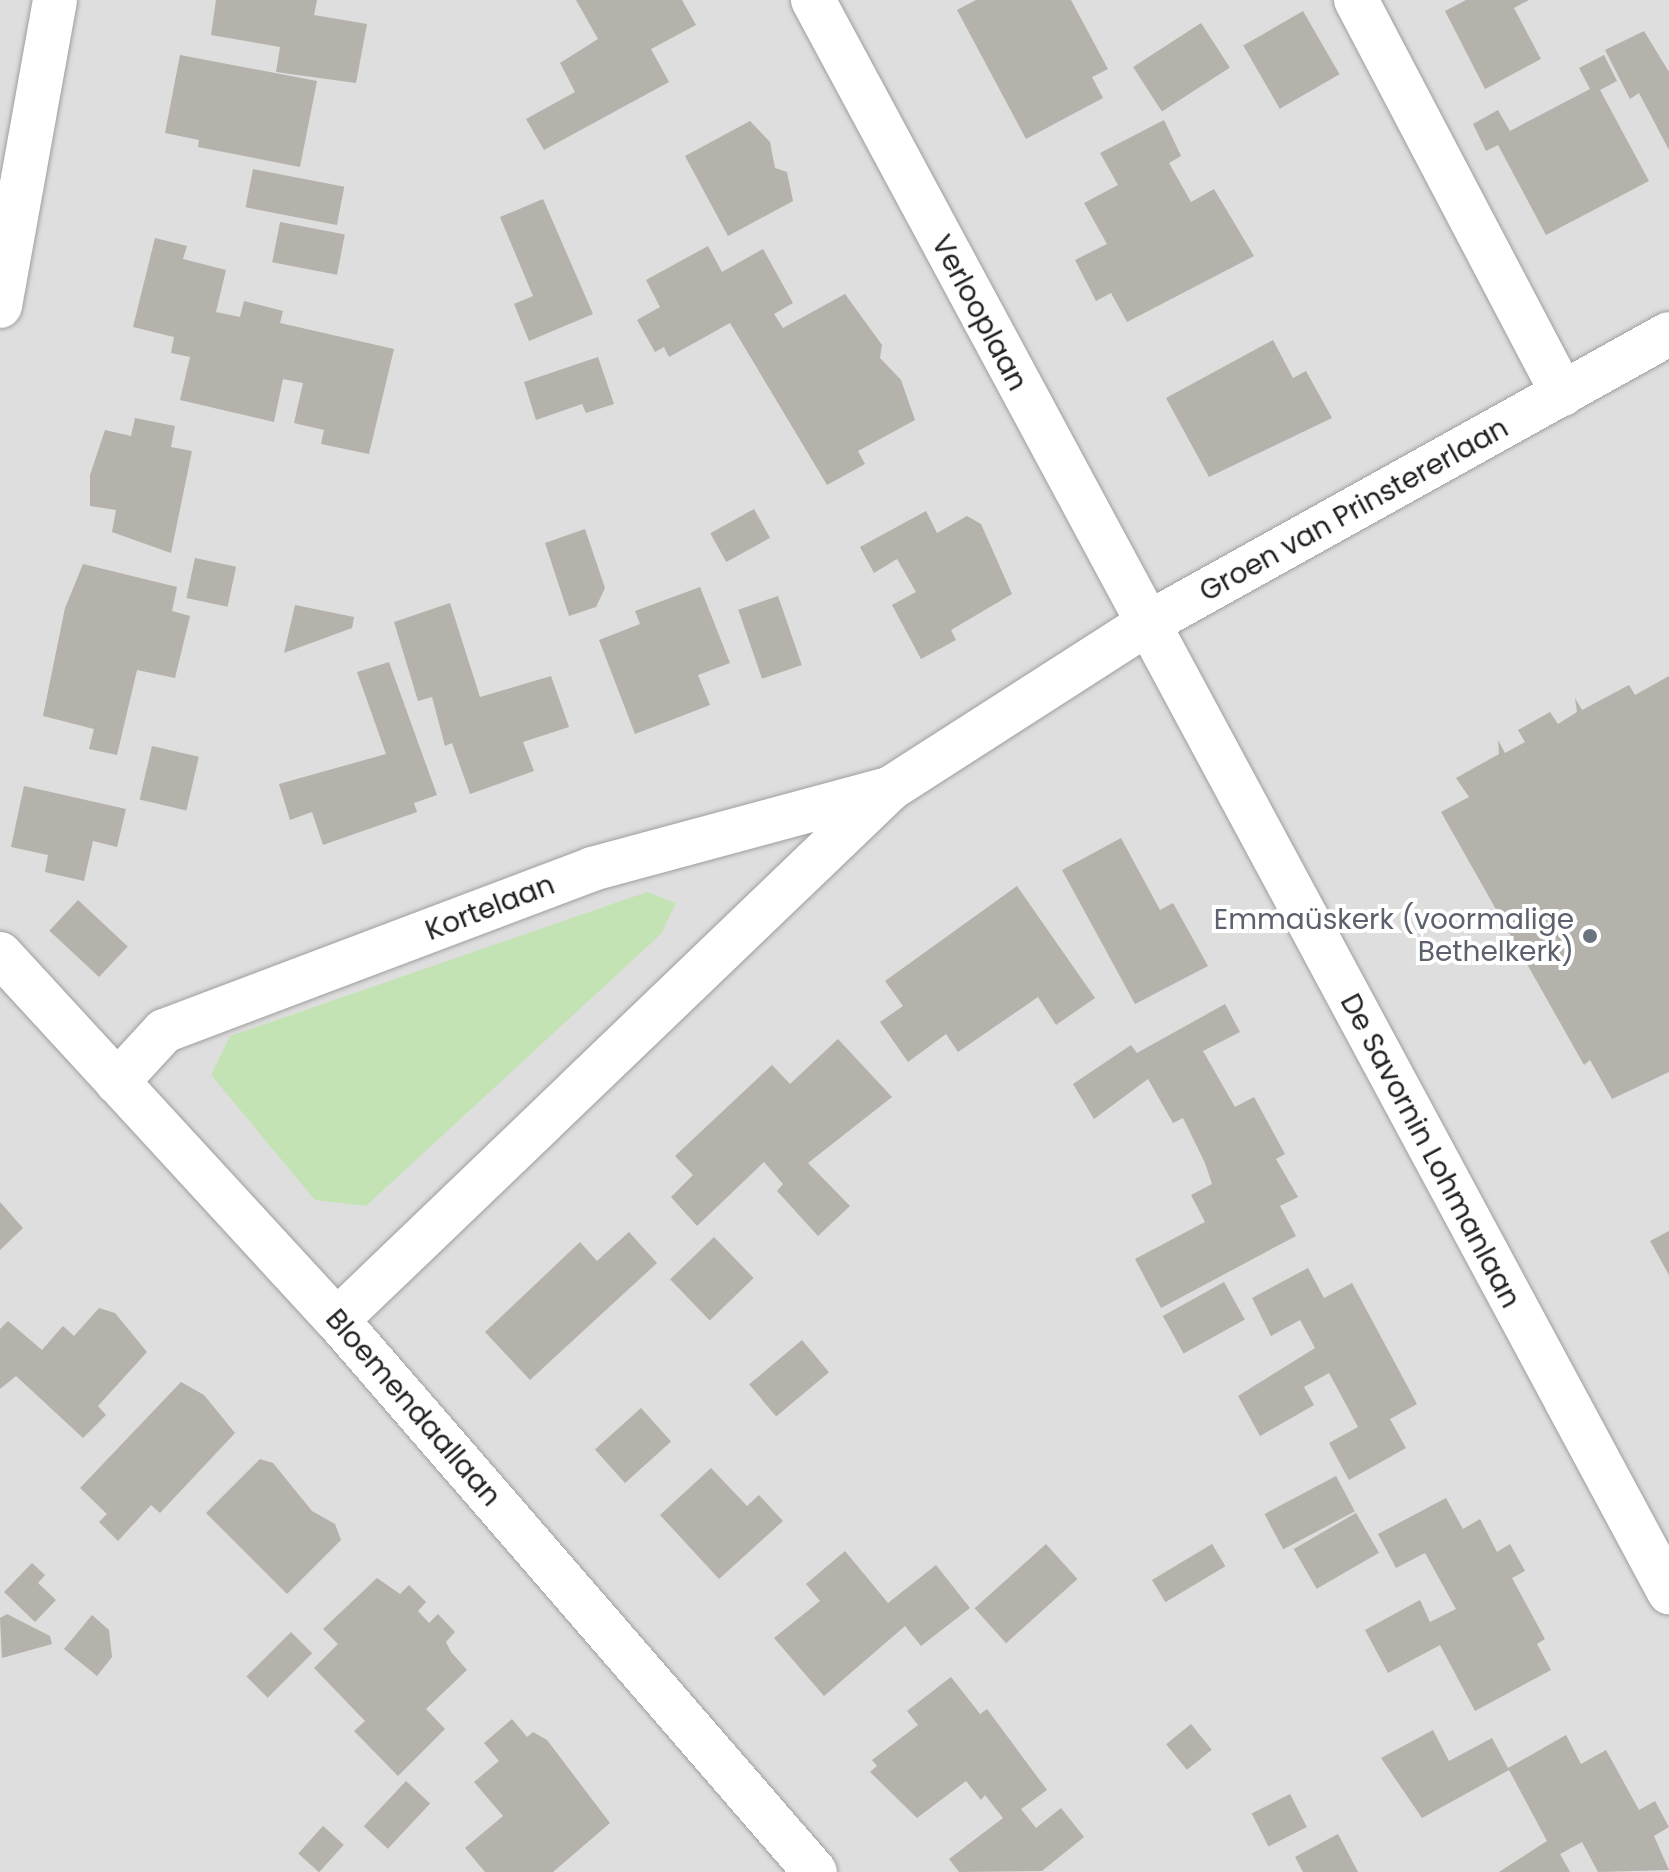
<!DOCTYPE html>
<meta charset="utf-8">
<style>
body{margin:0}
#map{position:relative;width:1669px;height:1872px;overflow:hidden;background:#f0efe8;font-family:Poppins,sans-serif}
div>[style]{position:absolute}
.residential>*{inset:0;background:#dedede;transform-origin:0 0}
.grass>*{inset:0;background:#c4e3b5}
.building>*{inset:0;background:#b5b1ab;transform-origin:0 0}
.roads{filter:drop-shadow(0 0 2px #9e9e9e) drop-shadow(0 0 2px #9e9e9e)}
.minor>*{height:44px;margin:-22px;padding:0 22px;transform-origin:22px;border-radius:22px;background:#fff}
.dots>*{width:22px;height:22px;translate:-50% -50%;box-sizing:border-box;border:4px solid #fff;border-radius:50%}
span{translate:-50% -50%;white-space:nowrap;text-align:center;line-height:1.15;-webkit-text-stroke:8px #fff;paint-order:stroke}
.street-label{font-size:28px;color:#212121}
.worship-label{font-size:28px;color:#5b616d}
.right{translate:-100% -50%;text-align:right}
</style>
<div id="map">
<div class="residential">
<div style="left:0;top:0;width:1669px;height:1872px"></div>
</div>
<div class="grass">
<div style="clip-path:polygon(647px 892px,676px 903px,661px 934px,366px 1206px,315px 1200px,211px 1075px,230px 1036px)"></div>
</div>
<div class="building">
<div style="clip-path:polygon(216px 0,317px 0,314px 15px,367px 24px,356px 83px,276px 72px,280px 47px,211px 35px)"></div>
<div style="clip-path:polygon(576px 0,682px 0,696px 25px,651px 49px,669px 82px,544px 150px,526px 119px,575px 92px,560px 63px,598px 39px)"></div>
<div style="clip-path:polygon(976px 0,1071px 0,1108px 69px,1092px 77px,1103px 98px,1026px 139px,957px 10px)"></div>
<div style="clip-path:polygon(1466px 0,1529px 0,1514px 8px,1541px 59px,1485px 89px,1445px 11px)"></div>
<div style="left:1303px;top:11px;width:73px;height:69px;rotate:60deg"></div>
<div style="left:1201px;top:23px;width:53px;height:81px;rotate:57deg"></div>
<div style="clip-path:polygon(1644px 31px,1669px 72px,1669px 150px,1639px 93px,1630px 99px,1605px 50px)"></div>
<div style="clip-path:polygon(180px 55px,317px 81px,300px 167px,198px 147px,199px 140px,165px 133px)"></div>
<div style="clip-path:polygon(1604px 55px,1617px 81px,1600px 90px,1649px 181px,1546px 235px,1498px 145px,1486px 151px,1473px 124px,1498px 110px,1510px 131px,1546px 112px,1590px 89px,1579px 68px)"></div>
<div style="clip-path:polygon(1164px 120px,1181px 156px,1169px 163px,1191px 202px,1214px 189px,1254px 256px,1127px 322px,1111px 293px,1096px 301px,1075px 260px,1107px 244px,1084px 203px,1118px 185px,1100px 153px)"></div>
<div style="clip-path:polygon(750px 121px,770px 142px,775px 168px,787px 172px,793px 201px,728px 236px,685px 156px)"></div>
<div style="left:253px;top:169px;width:93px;height:39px;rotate:11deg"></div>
<div style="clip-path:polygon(543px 199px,593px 314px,529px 341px,514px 304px,533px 296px,500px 217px)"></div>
<div style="left:280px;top:222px;width:66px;height:41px;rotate:11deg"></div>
<div style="clip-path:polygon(155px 238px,187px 246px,183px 259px,226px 270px,216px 312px,240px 317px,244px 301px,283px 311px,280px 323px,394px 349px,369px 454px,321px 444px,324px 430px,294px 423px,303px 383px,283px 379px,274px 422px,180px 400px,190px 357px,171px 353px,174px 337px,133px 327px)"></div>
<div style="clip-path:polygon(708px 246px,722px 272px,763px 249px,793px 303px,774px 314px,783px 328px,845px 294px,882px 345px,880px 358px,901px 380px,915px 420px,858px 451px,865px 464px,827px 485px,730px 323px,669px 357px,664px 347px,655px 352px,637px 320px,660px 307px,646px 280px)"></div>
<div style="clip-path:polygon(1273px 340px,1293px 378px,1306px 371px,1332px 418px,1209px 477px,1166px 398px)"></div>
<div style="clip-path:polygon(598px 357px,614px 404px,586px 413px,582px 404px,536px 420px,524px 382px)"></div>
<div style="clip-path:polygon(135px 418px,175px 426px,171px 447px,192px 451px,171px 553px,112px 532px,116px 510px,90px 506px,90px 475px,105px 430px,131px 436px)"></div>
<div style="left:754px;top:509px;width:33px;height:50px;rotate:61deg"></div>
<div style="clip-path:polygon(926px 511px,937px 533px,967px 516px,981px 524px,1012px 594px,951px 630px,956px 640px,921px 659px,892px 605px,916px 592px,897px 559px,874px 573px,860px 547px)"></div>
<div style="clip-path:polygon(585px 529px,605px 588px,596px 607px,569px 616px,545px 543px)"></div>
<div style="left:195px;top:558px;width:42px;height:41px;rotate:12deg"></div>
<div style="clip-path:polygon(83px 564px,177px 587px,172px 611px,190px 616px,175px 678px,137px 670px,117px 755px,89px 749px,94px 729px,43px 716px,65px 608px)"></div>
<div style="clip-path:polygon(700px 587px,730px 663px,698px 675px,710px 705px,635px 734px,599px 640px,640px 624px,635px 611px)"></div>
<div style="left:778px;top:596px;width:73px;height:42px;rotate:71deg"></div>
<div style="clip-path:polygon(450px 603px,480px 697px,551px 676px,569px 727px,523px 742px,534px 771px,470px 794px,452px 743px,445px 746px,432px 697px,418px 701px,394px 622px)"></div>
<div style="clip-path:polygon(295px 605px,354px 617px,352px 628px,284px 653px)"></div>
<div style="clip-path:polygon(389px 662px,437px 795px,414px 803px,417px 812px,323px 845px,312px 812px,290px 820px,279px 784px,386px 754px,357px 672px)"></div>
<div style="clip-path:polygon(1669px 676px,1669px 1072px,1612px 1099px,1590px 1060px,1584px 1065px,1441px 812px,1469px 797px,1456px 778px,1499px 754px,1498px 740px,1505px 753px,1525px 742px,1518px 730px,1550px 712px,1558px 724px,1577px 712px,1575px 698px,1582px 710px,1629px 685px,1635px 695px)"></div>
<div style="left:152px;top:746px;width:48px;height:55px;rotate:13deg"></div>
<div style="clip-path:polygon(24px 786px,126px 809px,117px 847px,93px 841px,84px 881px,45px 872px,48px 855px,11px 847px)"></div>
<div style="clip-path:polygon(1121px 838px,1160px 910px,1173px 903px,1208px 966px,1135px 1004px,1062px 870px)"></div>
<div style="clip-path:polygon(1017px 886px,1095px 998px,1056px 1025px,1038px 997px,958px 1052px,946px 1034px,908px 1062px,880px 1022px,903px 1006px,885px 981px)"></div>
<div style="left:78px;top:900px;width:68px;height:42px;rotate:43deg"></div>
<div style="clip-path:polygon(1225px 1004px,1240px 1032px,1203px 1051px,1235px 1107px,1254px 1097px,1285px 1154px,1276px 1159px,1298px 1197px,1280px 1206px,1296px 1236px,1161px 1308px,1135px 1259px,1205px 1222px,1191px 1195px,1212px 1184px,1205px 1163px,1183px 1118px,1173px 1123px,1148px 1079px,1094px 1119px,1073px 1084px,1131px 1045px,1137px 1053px)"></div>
<div style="clip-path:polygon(838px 1039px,892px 1097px,808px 1163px,850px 1206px,818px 1236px,777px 1191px,783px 1184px,764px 1162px,697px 1226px,671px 1197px,693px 1175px,675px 1156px,772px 1065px,790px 1084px)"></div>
<div style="clip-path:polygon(0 1202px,23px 1228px,0 1250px)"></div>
<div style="clip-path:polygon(1669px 1231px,1669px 1275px,1650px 1241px)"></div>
<div style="clip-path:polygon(629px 1232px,657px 1263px,530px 1380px,485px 1332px,580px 1242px,597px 1261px)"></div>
<div style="left:714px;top:1237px;width:57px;height:61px;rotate:46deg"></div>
<div style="clip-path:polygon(1308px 1268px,1324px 1298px,1352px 1283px,1417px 1404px,1390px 1419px,1406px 1448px,1349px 1480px,1329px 1443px,1358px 1427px,1329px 1373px,1304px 1387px,1314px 1405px,1260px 1436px,1238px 1396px,1315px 1348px,1300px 1320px,1271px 1336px,1252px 1298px)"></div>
<div style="left:1224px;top:1282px;width:43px;height:70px;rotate:61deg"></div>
<div style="clip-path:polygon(99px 1308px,115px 1313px,147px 1352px,98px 1406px,106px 1415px,83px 1438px,16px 1376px,0 1389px,0 1329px,8px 1321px,42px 1350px,63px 1326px,74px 1336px)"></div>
<div style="left:802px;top:1340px;width:42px;height:69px;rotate:50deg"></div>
<div style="clip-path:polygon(181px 1382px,204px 1395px,235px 1433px,160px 1513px,151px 1505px,118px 1541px,99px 1522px,107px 1514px,80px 1488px)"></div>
<div style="left:641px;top:1408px;width:45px;height:62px;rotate:48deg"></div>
<div style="clip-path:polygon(260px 1459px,273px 1463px,312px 1511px,335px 1524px,341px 1540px,287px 1594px,206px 1513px)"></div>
<div style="clip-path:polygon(711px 1468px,747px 1506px,759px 1495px,783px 1521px,719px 1579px,660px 1515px)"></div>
<div style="left:1336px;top:1476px;width:40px;height:81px;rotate:62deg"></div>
<div style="clip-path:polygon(1446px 1498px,1463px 1529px,1480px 1519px,1497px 1552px,1510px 1544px,1525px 1571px,1512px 1578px,1545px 1639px,1537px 1644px,1551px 1670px,1475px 1711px,1440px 1645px,1388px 1673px,1365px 1630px,1420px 1600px,1430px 1622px,1456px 1609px,1425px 1553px,1396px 1568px,1378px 1534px)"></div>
<div style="left:1356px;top:1513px;width:46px;height:72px;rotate:60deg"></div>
<div style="left:1046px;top:1544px;width:47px;height:96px;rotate:48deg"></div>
<div style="left:1212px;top:1544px;width:26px;height:70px;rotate:59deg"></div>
<div style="clip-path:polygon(845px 1551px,888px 1603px,936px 1565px,970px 1608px,921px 1646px,905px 1626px,824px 1696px,774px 1638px,820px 1601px,806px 1584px)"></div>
<div style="clip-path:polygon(32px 1563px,45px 1575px,38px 1583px,56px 1600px,35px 1622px,4px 1592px)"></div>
<div style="clip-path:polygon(377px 1578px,400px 1594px,409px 1585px,426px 1602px,418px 1611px,429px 1623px,438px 1614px,455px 1632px,446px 1642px,451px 1652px,467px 1670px,426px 1709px,445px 1729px,398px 1776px,354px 1731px,365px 1721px,314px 1668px,338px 1644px,323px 1629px)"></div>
<div style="clip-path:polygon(7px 1614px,50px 1636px,52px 1644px,2px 1658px,0 1618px)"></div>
<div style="clip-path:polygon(92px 1615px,109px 1630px,112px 1657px,97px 1676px,64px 1649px)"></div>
<div style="left:291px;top:1632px;width:30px;height:63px;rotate:45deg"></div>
<div style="clip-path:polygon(951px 1677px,980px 1714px,987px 1709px,1047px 1790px,1021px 1809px,1036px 1828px,1061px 1808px,1084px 1837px,1042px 1871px,959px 1872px,949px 1859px,1003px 1818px,985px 1795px,981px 1800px,966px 1781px,917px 1818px,870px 1772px,877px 1766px,872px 1760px,918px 1725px,907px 1711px)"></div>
<div style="clip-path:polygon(512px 1719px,527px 1737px,533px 1732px,547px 1740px,610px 1823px,553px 1872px,485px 1872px,465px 1848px,503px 1816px,474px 1782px,499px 1761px,484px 1743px)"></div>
<div style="left:1191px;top:1724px;width:33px;height:32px;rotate:51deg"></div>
<div style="clip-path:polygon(1433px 1730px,1449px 1761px,1492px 1738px,1508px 1768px,1566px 1735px,1581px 1764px,1606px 1750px,1639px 1810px,1655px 1801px,1669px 1827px,1654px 1836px,1669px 1870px,1598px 1872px,1582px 1842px,1560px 1854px,1570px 1872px,1499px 1872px,1547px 1841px,1509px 1770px,1422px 1818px,1381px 1758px)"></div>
<div style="left:406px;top:1781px;width:33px;height:62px;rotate:43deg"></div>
<div style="left:1290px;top:1794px;width:37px;height:43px;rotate:63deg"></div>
<div style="left:323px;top:1826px;width:28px;height:37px;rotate:42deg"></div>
<div style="clip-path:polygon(1338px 1834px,1358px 1872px,1303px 1872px,1295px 1857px)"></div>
</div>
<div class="roads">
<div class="minor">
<div style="left:813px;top:0;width:1808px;rotate:61.73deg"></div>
<div style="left:1356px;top:0;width:445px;rotate:62.3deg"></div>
<div style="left:0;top:306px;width:311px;rotate:-79.8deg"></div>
<div style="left:0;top:954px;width:498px;rotate:47.4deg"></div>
<div style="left:337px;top:1320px;width:730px;rotate:49.11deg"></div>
<div style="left:117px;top:1082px;width:69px;rotate:-47.3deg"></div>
<div style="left:164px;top:1031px;width:458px;rotate:-20.7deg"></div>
<div style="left:592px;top:869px;width:303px;rotate:-15.1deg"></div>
<div style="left:337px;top:1320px;width:768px;rotate:-43.84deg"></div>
<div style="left:891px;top:788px;width:302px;rotate:-32.7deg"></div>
<div style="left:1145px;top:625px;width:599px;rotate:-29.05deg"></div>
</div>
</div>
<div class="dots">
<div style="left:1590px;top:936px;background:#6b7280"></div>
</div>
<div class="street-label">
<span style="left:979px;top:313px;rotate:62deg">Verlooplaan</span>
<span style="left:1354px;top:510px;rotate:-29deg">Groen van Prinstererlaan</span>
<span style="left:490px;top:908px;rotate:-21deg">Kortelaan</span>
<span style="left:1430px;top:1151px;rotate:62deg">De Savornin Lohmanlaan</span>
<span style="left:413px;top:1408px;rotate:49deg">Bloemendaallaan</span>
</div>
<div class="worship-label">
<span class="right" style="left:1574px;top:936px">Emmaüskerk (voormalige<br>Bethelkerk)</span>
</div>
</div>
